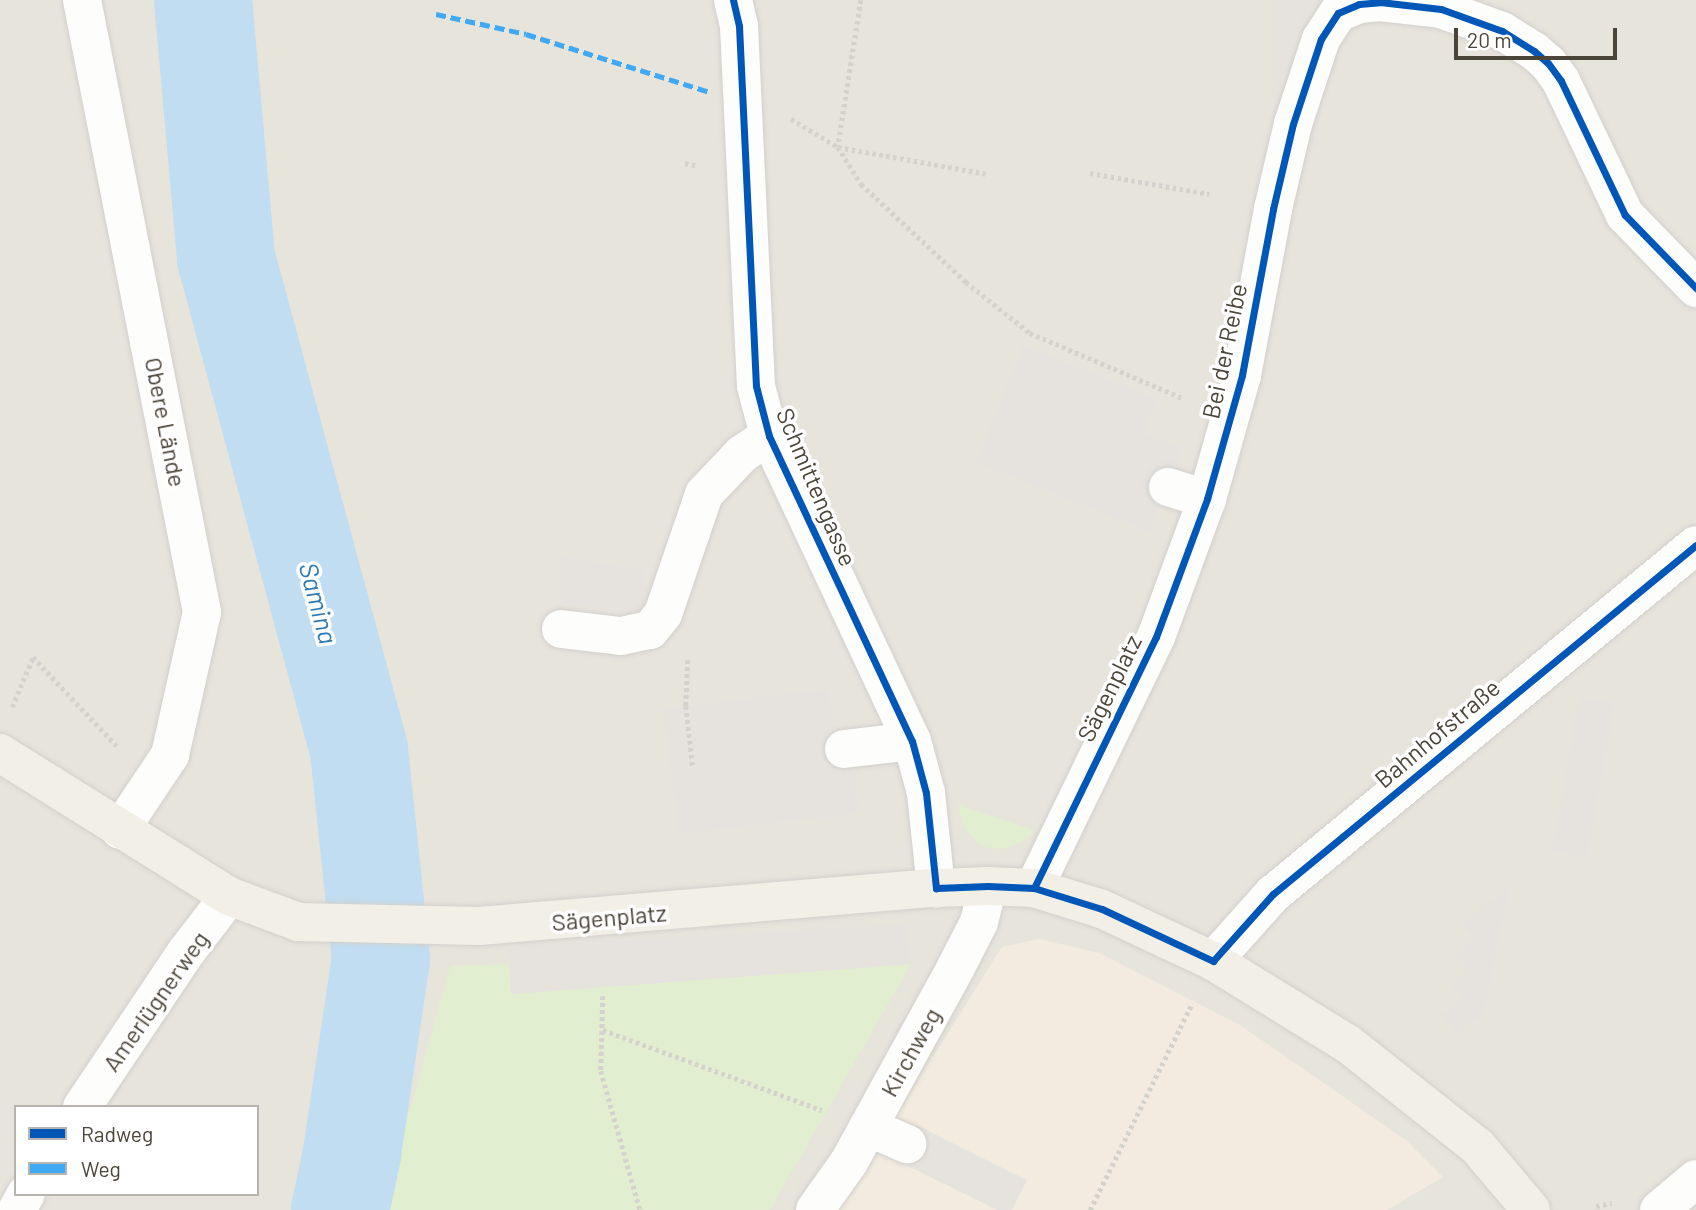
<!DOCTYPE html>
<meta charset="utf-8">
<style>
body{margin:0}
#map{position:relative;width:1696px;height:1210px;overflow:hidden;background:#f4f2ee;font-family:Barlow,sans-serif}
div>[style]{position:absolute}
.residential>*{inset:0;background:#e7e4dc}
.commercial>*{inset:0;background:#f3ebdf}
.green>*{inset:0;background:#e1eecf}
.parking>*{inset:0;background:#e6e3df;transform-origin:0 0}
.river>*{height:98px;margin:-49px;padding:0 49px;transform-origin:49px;border-radius:49px;background:#c0ddf1}
.path>*{height:4.5px;margin-top:-2.25px;transform-origin:0;background:repeating-linear-gradient(90deg,#d3d2cc 0 3.5px,transparent 0 7px)}
.roads{filter:drop-shadow(0 0 2px #d2d0cb) drop-shadow(0 0 2px #d2d0cb)}
.minor>*{height:38px;margin:-19px;padding:0 19px;transform-origin:19px;border-radius:19px;background:#fdfdfc}
.major>*{height:38px;margin:-19px;padding:0 19px;transform-origin:19px;border-radius:19px;background:#f2efe6}
.quiet>*{height:5px;margin-top:-2.5px;transform-origin:0;background:repeating-linear-gradient(90deg,#3fa9f5 0 10px,transparent 0 15px)}
.cycleway>*{height:7px;margin:-3.5px;padding:0 3.5px;transform-origin:3.5px;border-radius:3.5px;background:#0057b8}
span{translate:-50% -50%;white-space:nowrap;text-align:center;line-height:1.15;-webkit-text-stroke:7px #fff;paint-order:stroke}
.street-label{font-size:24px;color:#4b4439}
.water-label{font-size:26px;color:#2e7ab2;font-style:italic}
.legend{position:absolute;left:14px;top:1105px;width:245px;height:91px;box-sizing:border-box;background:#fff;border:2px solid #b7b4b0;margin:0;padding:9px 12px;list-style:none;font-size:21px;color:#4b4439}
.legend li{display:flex;align-items:center;gap:14px;height:35px}
.legend b{width:35px;border:2px solid #b7b4b0}
.scale{position:absolute;left:1454px;top:28px;width:163px;height:32px;box-sizing:border-box;border:4px solid #4b4439;border-top:0;padding-left:9px;font-size:21px;line-height:24px;white-space:nowrap;color:#4b4439;-webkit-text-stroke:5px #fff;paint-order:stroke}
</style>
<div id="map">
<div class="residential">
<div style="clip-path:polygon(evenodd,0 0,1696px 0,1696px 1210px,0 1210px,0 0,16px 1107px,257px 1107px,257px 1194px,16px 1194px,16px 1107px)"></div>
</div>
<div class="commercial">
<div style="clip-path:polygon(1039px 939px,1099px 953px,1240px 1025px,1407px 1141px,1443px 1177px,1387px 1210px,837px 1210px,1002px 947px)"></div>
</div>
<div class="green">
<div style="clip-path:polygon(958px 805px,1034px 830px,1027px 839px,1011px 847px,993px 849px,980px 845px,965px 829px)"></div>
<div style="clip-path:polygon(509px 964px,511px 994px,911px 964px,770px 1210px,382px 1210px,450px 966px)"></div>
</div>
<div class="parking">
<div style="left:1273px;top:0;width:45px;height:148px"></div>
<div style="clip-path:polygon(1023px 345px,1157px 399px,1144px 433px,1183px 449px,1150px 532px,976px 462px)"></div>
<div style="clip-path:polygon(558px 556px,644px 570px,646px 614px,561px 603px)"></div>
<div style="clip-path:polygon(829px 689px,834px 726px,854px 774px,859px 813px,679px 834px,663px 709px)"></div>
<div style="left:1579px;top:697px;width:36px;height:156px;rotate:10deg"></div>
<div style="clip-path:polygon(1509px 888px,1484px 1013px,1458px 1033px,1441px 1015px,1463px 1000px,1449px 985px,1468px 969px,1454px 955px,1475px 938px,1460px 924px)"></div>
<div style="clip-path:polygon(908px 924px,911px 964px,511px 994px,508px 947px)"></div>
<div style="clip-path:polygon(917px 1125px,1027px 1180px,1012px 1210px,997px 1210px,898px 1161px)"></div>
</div>
<div class="river">
<div style="left:203px;top:0;width:259px;rotate:84.9deg"></div>
<div style="left:226px;top:258px;width:510px;rotate:74.87deg"></div>
<div style="left:359px;top:750px;width:210px;rotate:84deg"></div>
<div style="left:381px;top:959px;width:197px;rotate:98.5deg"></div>
<div style="left:352px;top:1154px;width:57px;rotate:102.1deg"></div>
</div>
<div class="path">
<div style="left:861px;top:0;width:149px;rotate:98.9deg"></div>
<div style="left:838px;top:147px;width:150px;rotate:10.3deg"></div>
<div style="left:791px;top:119px;width:55px;rotate:30.8deg"></div>
<div style="left:838px;top:147px;width:44px;rotate:58.1deg"></div>
<div style="left:861px;top:184px;width:144px;rotate:43deg"></div>
<div style="left:966px;top:282px;width:82px;rotate:38.6deg"></div>
<div style="left:1030px;top:333px;width:168px;rotate:23.1deg"></div>
<div style="left:685px;top:163px;width:14px;rotate:12deg"></div>
<div style="left:1090px;top:173px;width:121px;rotate:10deg"></div>
<div style="left:688px;top:660px;width:46px;rotate:92.5deg"></div>
<div style="left:686px;top:706px;width:62px;rotate:83.6deg"></div>
<div style="left:12px;top:707px;width:54px;rotate:-67.2deg"></div>
<div style="left:33px;top:657px;width:122px;rotate:46.7deg"></div>
<div style="left:603px;top:996px;width:75px;rotate:91.5deg"></div>
<div style="left:601px;top:1071px;width:144px;rotate:74.3deg"></div>
<div style="left:603px;top:1030px;width:233px;rotate:20.1deg"></div>
<div style="left:1596px;top:1206px;width:16px;rotate:-11deg"></div>
<div style="left:1090px;top:1210px;width:230px;rotate:-63.7deg"></div>
</div>
<div class="roads">
<div class="minor">
<div style="left:82px;top:0;width:624px;rotate:78.91deg"></div>
<div style="left:202px;top:612px;width:147px;rotate:102.6deg"></div>
<div style="left:170px;top:755px;width:90px;rotate:123.7deg"></div>
<div style="left:733px;top:0;width:27px;rotate:77deg"></div>
<div style="left:739px;top:26px;width:360px;rotate:87.3deg"></div>
<div style="left:756px;top:386px;width:52px;rotate:75.4deg"></div>
<div style="left:769px;top:436px;width:337px;rotate:64.9deg"></div>
<div style="left:912px;top:741px;width:54px;rotate:74.9deg"></div>
<div style="left:926px;top:793px;width:96px;rotate:84deg"></div>
<div style="left:1168px;top:487px;width:41px;rotate:17.1deg"></div>
<div style="left:561px;top:629px;width:60px;rotate:6.7deg"></div>
<div style="left:621px;top:636px;width:30px;rotate:-12deg"></div>
<div style="left:650px;top:630px;width:21px;rotate:-51deg"></div>
<div style="left:663px;top:614px;width:127px;rotate:-71.1deg"></div>
<div style="left:704px;top:494px;width:55px;rotate:-46.5deg"></div>
<div style="left:742px;top:454px;width:32px;rotate:-34deg"></div>
<div style="left:844px;top:749px;width:68px;rotate:-6.7deg"></div>
<div style="left:1034px;top:888px;width:279px;rotate:-64.1deg"></div>
<div style="left:1156px;top:637px;width:147px;rotate:-69.7deg"></div>
<div style="left:1207px;top:499px;width:129px;rotate:-74.2deg"></div>
<div style="left:1242px;top:375px;width:169px;rotate:-79.4deg"></div>
<div style="left:1273px;top:209px;width:87px;rotate:-76.8deg"></div>
<div style="left:1293px;top:124px;width:89px;rotate:-71.8deg"></div>
<div style="left:1321px;top:39px;width:31px;rotate:-57deg"></div>
<div style="left:1338px;top:13px;width:23px;rotate:-23deg"></div>
<div style="left:1359px;top:4px;width:21px;rotate:-5deg"></div>
<div style="left:1380px;top:2px;width:61px;rotate:6.5deg"></div>
<div style="left:1441px;top:9px;width:65px;rotate:19.8deg"></div>
<div style="left:1502px;top:31px;width:38px;rotate:32deg"></div>
<div style="left:1534px;top:51px;width:18px;rotate:41deg"></div>
<div style="left:1548px;top:63px;width:22px;rotate:54deg"></div>
<div style="left:1561px;top:81px;width:148px;rotate:64.5deg"></div>
<div style="left:1625px;top:215px;width:102px;rotate:45.8deg"></div>
<div style="left:1213px;top:961px;width:90px;rotate:-48.2deg"></div>
<div style="left:1273px;top:894px;width:548px;rotate:-39.52deg"></div>
<div style="left:82px;top:1107px;width:188px;rotate:-56.1deg"></div>
<div style="left:187px;top:951px;width:69px;rotate:-52.6deg"></div>
<div style="left:868px;top:1127px;width:43px;rotate:23.6deg"></div>
<div style="left:17px;top:1210px;width:18px;rotate:-61deg"></div>
<div style="left:815px;top:1210px;width:59px;rotate:-54.7deg"></div>
<div style="left:849px;top:1162px;width:222px;rotate:-61.2deg"></div>
<div style="left:956px;top:967px;width:51px;rotate:-62.9deg"></div>
<div style="left:979px;top:922px;width:37px;rotate:-76deg"></div>
<div style="left:1659px;top:1210px;width:48px;rotate:-40deg"></div>
</div>
<div class="major">
<div style="left:0;top:753px;width:270px;rotate:32deg"></div>
<div style="left:229px;top:896px;width:74px;rotate:20.6deg"></div>
<div style="left:298px;top:922px;width:181px;rotate:1.3deg"></div>
<div style="left:479px;top:926px;width:459px;rotate:-4.8deg"></div>
<div style="left:936px;top:888px;width:52px;rotate:-2.2deg"></div>
<div style="left:988px;top:886px;width:46px;rotate:2.5deg"></div>
<div style="left:1034px;top:888px;width:71px;rotate:17.2deg"></div>
<div style="left:1102px;top:909px;width:123px;rotate:25.1deg"></div>
<div style="left:1213px;top:961px;width:158px;rotate:31.6deg"></div>
<div style="left:1348px;top:1044px;width:166px;rotate:38.4deg"></div>
<div style="left:1478px;top:1147px;width:82px;rotate:49.9deg"></div>
</div>
</div>
<div class="quiet">
<div style="left:436px;top:14px;width:92px;rotate:12.5deg"></div>
<div style="left:526px;top:34px;width:193px;rotate:17.5deg"></div>
</div>
<div class="cycleway">
<div style="left:733px;top:0;width:27px;rotate:77deg"></div>
<div style="left:739px;top:26px;width:360px;rotate:87.3deg"></div>
<div style="left:756px;top:386px;width:52px;rotate:75.4deg"></div>
<div style="left:769px;top:436px;width:337px;rotate:64.9deg"></div>
<div style="left:912px;top:741px;width:54px;rotate:74.9deg"></div>
<div style="left:926px;top:793px;width:96px;rotate:84deg"></div>
<div style="left:936px;top:888px;width:52px;rotate:-2.2deg"></div>
<div style="left:988px;top:886px;width:46px;rotate:2.5deg"></div>
<div style="left:1034px;top:888px;width:71px;rotate:17.2deg"></div>
<div style="left:1102px;top:909px;width:123px;rotate:25.1deg"></div>
<div style="left:1213px;top:961px;width:90px;rotate:-48.2deg"></div>
<div style="left:1273px;top:894px;width:548px;rotate:-39.52deg"></div>
<div style="left:1034px;top:888px;width:279px;rotate:-64.1deg"></div>
<div style="left:1156px;top:637px;width:147px;rotate:-69.7deg"></div>
<div style="left:1207px;top:499px;width:129px;rotate:-74.2deg"></div>
<div style="left:1242px;top:375px;width:169px;rotate:-79.4deg"></div>
<div style="left:1273px;top:209px;width:87px;rotate:-76.8deg"></div>
<div style="left:1293px;top:124px;width:89px;rotate:-71.8deg"></div>
<div style="left:1321px;top:39px;width:31px;rotate:-57deg"></div>
<div style="left:1338px;top:13px;width:23px;rotate:-23deg"></div>
<div style="left:1359px;top:4px;width:21px;rotate:-5deg"></div>
<div style="left:1380px;top:2px;width:61px;rotate:6.5deg"></div>
<div style="left:1441px;top:9px;width:65px;rotate:19.8deg"></div>
<div style="left:1502px;top:31px;width:38px;rotate:32deg"></div>
<div style="left:1534px;top:51px;width:18px;rotate:41deg"></div>
<div style="left:1548px;top:63px;width:22px;rotate:54deg"></div>
<div style="left:1561px;top:81px;width:148px;rotate:64.5deg"></div>
<div style="left:1625px;top:215px;width:102px;rotate:45.8deg"></div>
</div>
<div class="street-label">
<span style="left:1224px;top:351px;rotate:-78deg">Bei der Reibe</span>
<span style="left:166px;top:422px;rotate:79deg">Obere Lände</span>
<span style="left:817px;top:487px;rotate:67deg">Schmittengasse</span>
<span style="left:1109px;top:688px;rotate:-64deg">Sägenplatz</span>
<span style="left:1437px;top:733px;rotate:-40deg">Bahnhofstraße</span>
<span style="left:609px;top:917px;rotate:-5deg">Sägenplatz</span>
<span style="left:155px;top:1001px;rotate:-55deg">Amerlügnerweg</span>
<span style="left:910px;top:1052px;rotate:-61deg">Kirchweg</span>
</div>
<div class="water-label">
<span style="left:319px;top:603px;rotate:75deg">Samina</span>
</div>
<ul class="legend">
<li><b style="height:9px;background:#0057b8"></b>Radweg</li>
<li><b style="height:9px;background:#3fa9f5"></b>Weg</li>
</ul>
<div class="scale">20 m</div>
</div>
